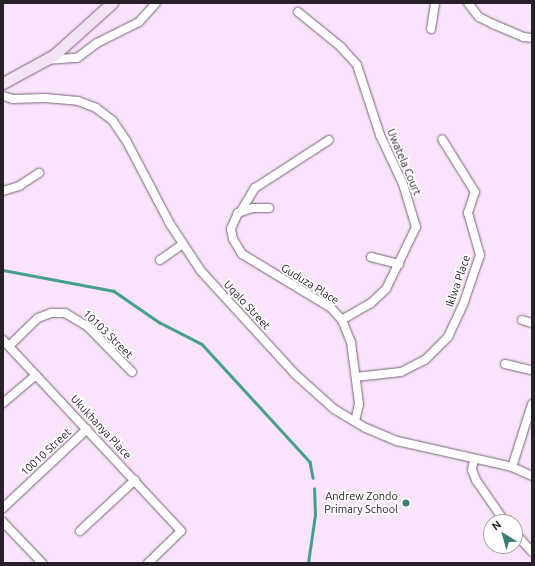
<!DOCTYPE html>
<style>
body{margin:0}
#map{position:relative;width:535px;height:566px;overflow:hidden;background:#fae4fb;font-family:Ubuntu,sans-serif}
div>[style]{position:absolute}
.stream>*{height:2.5px;margin:-1.25px;padding:0 1.25px;transform-origin:1.25px;border-radius:1.25px;background:#459f8c}
.roads{filter:drop-shadow(0 0 1px #756277) drop-shadow(0 0 1px #756277)}
.street>*{height:8px;margin:-4px;padding:0 4px;transform-origin:4px;border-radius:4px;background:#fff}
.secondary>*{height:11px;margin:-5.5px;padding:0 5.5px;transform-origin:5.5px;border-radius:5.5px;background:#f4e2f6}
.dots>*{width:11px;height:11px;translate:-50% -50%;box-sizing:border-box;border:2px solid #fff;border-radius:50%}
span{translate:-50% -50%;white-space:nowrap;text-align:center;line-height:1.15;-webkit-text-stroke:3.5px #fff;paint-order:stroke}
.street-label{font-size:11px;color:#282029}
.poi-label{font-size:11px;color:#282029}
.right{translate:-100% -50%;text-align:right}
.frame{position:absolute;inset:0;border:4px solid #282029;pointer-events:none}
.north{position:absolute;left:483px;top:514px;width:40px;height:40px;box-sizing:border-box;background:#fff;border:1px solid #a9a6a9;border-radius:50%;rotate:323deg;font-size:11px;font-weight:700;line-height:16px;text-align:center;color:#282029}
.north::after{content:'';display:block;margin:auto;width:14px;height:18px;background:#3d7f71;clip-path:polygon(50% 0,100% 100%,50% 72%,0 100%)}
</style>
<div id="map">
<div class="stream">
<div style="left:3px;top:270px;width:113px;rotate:10.7deg"></div>
<div style="left:114px;top:291px;width:55px;rotate:34.6deg"></div>
<div style="left:159px;top:322px;width:48px;rotate:27.1deg"></div>
<div style="left:202px;top:344px;width:160px;rotate:47.5deg"></div>
<div style="left:310px;top:462px;width:16px;rotate:79deg"></div>
<div style="left:308px;top:563px;width:49px;rotate:-81.7deg"></div>
<div style="left:315px;top:515px;width:26px;rotate:-92deg"></div>
</div>
<div class="roads">
<div class="street">
<div style="left:468px;top:3px;width:18px;rotate:52deg"></div>
<div style="left:479px;top:17px;width:16px;rotate:27deg"></div>
<div style="left:493px;top:24px;width:33px;rotate:23deg"></div>
<div style="left:523px;top:37px;width:9px;rotate:6deg"></div>
<div style="left:298px;top:12px;width:55px;rotate:39.1deg"></div>
<div style="left:341px;top:47px;width:24px;rotate:48deg"></div>
<div style="left:357px;top:65px;width:74px;rotate:71.8deg"></div>
<div style="left:380px;top:135px;width:54px;rotate:64.9deg"></div>
<div style="left:403px;top:184px;width:45px;rotate:73.2deg"></div>
<div style="left:416px;top:227px;width:69px;rotate:115.8deg"></div>
<div style="left:386px;top:289px;width:21px;rotate:137deg"></div>
<div style="left:371px;top:303px;width:34px;rotate:150deg"></div>
<div style="left:431px;top:29px;width:26px;rotate:-81deg"></div>
<div style="left:46px;top:60px;width:31px;rotate:-4deg"></div>
<div style="left:77px;top:58px;width:25px;rotate:-37deg"></div>
<div style="left:97px;top:43px;width:47px;rotate:-26.6deg"></div>
<div style="left:139px;top:22px;width:25px;rotate:-48deg"></div>
<div style="left:3px;top:96px;width:10px;rotate:17deg"></div>
<div style="left:13px;top:99px;width:32px;rotate:-2deg"></div>
<div style="left:45px;top:98px;width:33px;rotate:5deg"></div>
<div style="left:78px;top:101px;width:19px;rotate:21deg"></div>
<div style="left:96px;top:108px;width:21px;rotate:37deg"></div>
<div style="left:113px;top:121px;width:25px;rotate:56deg"></div>
<div style="left:127px;top:142px;width:93px;rotate:62.3deg"></div>
<div style="left:170px;top:224px;width:56px;rotate:56.6deg"></div>
<div style="left:201px;top:271px;width:139px;rotate:47.6deg"></div>
<div style="left:295px;top:374px;width:52px;rotate:41.9deg"></div>
<div style="left:334px;top:409px;width:37px;rotate:31deg"></div>
<div style="left:366px;top:428px;width:34px;rotate:23deg"></div>
<div style="left:397px;top:441px;width:118px;rotate:12.7deg"></div>
<div style="left:512px;top:467px;width:22px;rotate:24deg"></div>
<div style="left:3px;top:191px;width:17px;rotate:-17deg"></div>
<div style="left:19px;top:186px;width:24px;rotate:-33deg"></div>
<div style="left:269px;top:208px;width:16px;rotate:180deg"></div>
<div style="left:253px;top:208px;width:16px;rotate:162deg"></div>
<div style="left:238px;top:213px;width:17px;rotate:114deg"></div>
<div style="left:231px;top:229px;width:10px;rotate:79deg"></div>
<div style="left:233px;top:239px;width:17px;rotate:59deg"></div>
<div style="left:242px;top:254px;width:104px;rotate:31.2deg"></div>
<div style="left:331px;top:308px;width:16px;rotate:47deg"></div>
<div style="left:342px;top:320px;width:24px;rotate:68deg"></div>
<div style="left:351px;top:342px;width:63px;rotate:82.6deg"></div>
<div style="left:359px;top:404px;width:17px;rotate:103deg"></div>
<div style="left:241px;top:211px;width:27px;rotate:-59deg"></div>
<div style="left:255px;top:188px;width:88px;rotate:-33deg"></div>
<div style="left:371px;top:257px;width:29px;rotate:14deg"></div>
<div style="left:160px;top:260px;width:28px;rotate:-35deg"></div>
<div style="left:522px;top:320px;width:10px;rotate:17deg"></div>
<div style="left:3px;top:340px;width:261px;rotate:47deg"></div>
<div style="left:181px;top:531px;width:46px;rotate:135.9deg"></div>
<div style="left:9px;top:346px;width:40px;rotate:-44deg"></div>
<div style="left:38px;top:318px;width:14px;rotate:-21deg"></div>
<div style="left:51px;top:313px;width:14px"></div>
<div style="left:65px;top:313px;width:27px;rotate:31deg"></div>
<div style="left:88px;top:327px;width:63px;rotate:45.6deg"></div>
<div style="left:505px;top:364px;width:28px;rotate:13deg"></div>
<div style="left:356px;top:377px;width:45px;rotate:-6.3deg"></div>
<div style="left:401px;top:372px;width:27px;rotate:-27deg"></div>
<div style="left:425px;top:360px;width:33px;rotate:-45deg"></div>
<div style="left:448px;top:337px;width:38px;rotate:-65deg"></div>
<div style="left:464px;top:302px;width:50px;rotate:-71.2deg"></div>
<div style="left:480px;top:255px;width:44px;rotate:-105.9deg"></div>
<div style="left:468px;top:213px;width:22px;rotate:-72deg"></div>
<div style="left:475px;top:192px;width:62px;rotate:-121.9deg"></div>
<div style="left:3px;top:403px;width:43px;rotate:-40.3deg"></div>
<div style="left:474px;top:459px;width:11px;rotate:100deg"></div>
<div style="left:472px;top:470px;width:11px;rotate:68deg"></div>
<div style="left:476px;top:480px;width:51px;rotate:55.4deg"></div>
<div style="left:512px;top:467px;width:66px;rotate:-72.4deg"></div>
<div style="left:3px;top:508px;width:115px;rotate:-43.2deg"></div>
<div style="left:3px;top:522px;width:57px;rotate:46.4deg"></div>
<div style="left:80px;top:531px;width:75px;rotate:-42.8deg"></div>
<div style="left:515px;top:533px;width:25px;rotate:48deg"></div>
</div>
<div class="secondary">
<div style="left:3px;top:83px;width:58px;rotate:-28.8deg"></div>
<div style="left:54px;top:55px;width:78px;rotate:-41.9deg"></div>
</div>
</div>
<div class="dots">
<div style="left:406px;top:503px;background:#3d7f71"></div>
</div>
<div class="street-label">
<span style="left:404px;top:162px;rotate:67deg">Uwatela Court</span>
<span style="left:458px;top:281px;rotate:-71deg">Iklwa Place</span>
<span style="left:310px;top:284px;rotate:32deg">Guduza Place</span>
<span style="left:247px;top:305px;rotate:47deg">Uqalo Street</span>
<span style="left:108px;top:334px;rotate:44deg">10103 Street</span>
<span style="left:101px;top:427px;rotate:47deg">Ukukhanya Place</span>
<span style="left:46px;top:452px;rotate:-43deg">10010 Street</span>
</div>
<div class="poi-label">
<span class="right" style="left:398px;top:503px">Andrew Zondo<br>Primary School</span>
</div>
<div class="frame"></div>
<div class="north">N</div>
</div>
